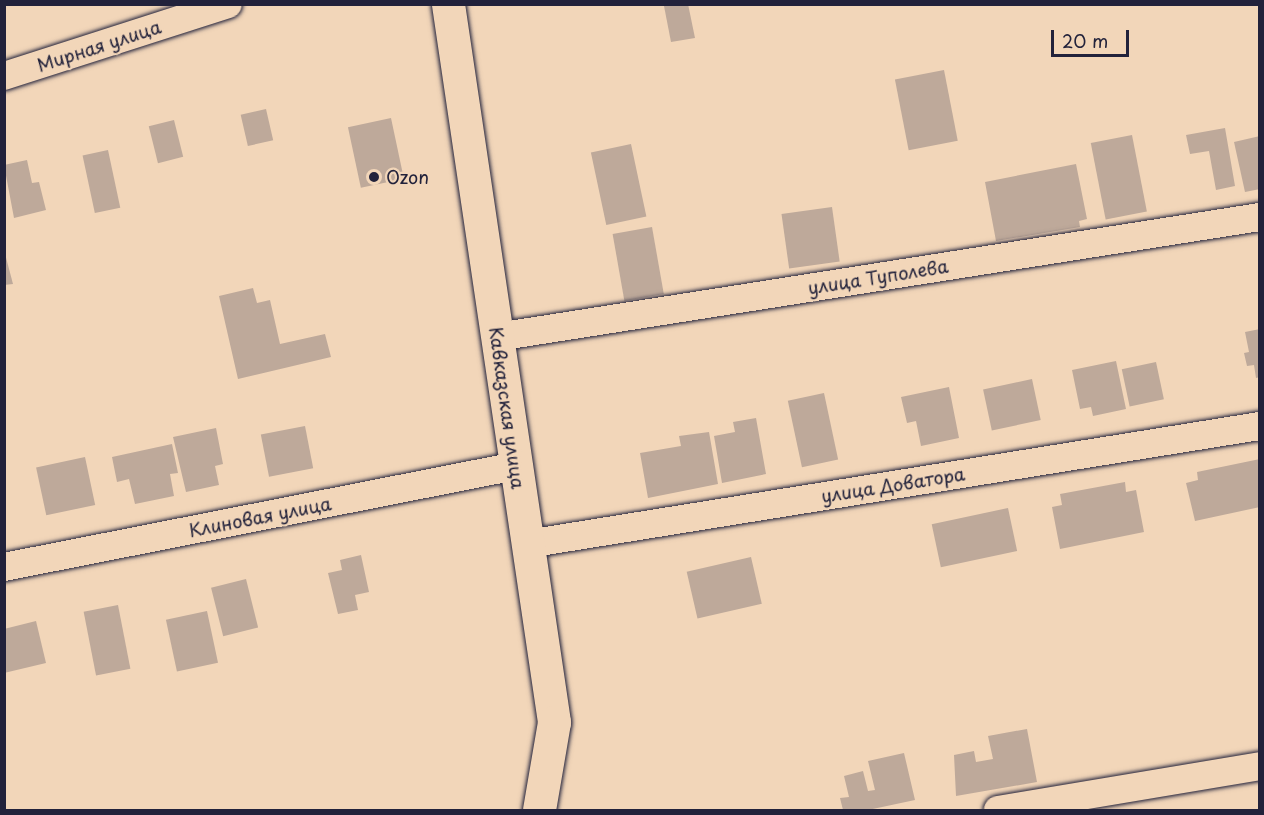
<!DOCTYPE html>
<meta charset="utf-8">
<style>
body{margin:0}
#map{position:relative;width:1264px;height:815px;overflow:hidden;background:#f2d6b9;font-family:"Playpen Sans",sans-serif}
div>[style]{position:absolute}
.building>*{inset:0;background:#bea99a;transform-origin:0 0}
.roads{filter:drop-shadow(0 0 2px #22223b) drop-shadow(0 0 2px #22223b)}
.minor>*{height:28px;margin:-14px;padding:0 14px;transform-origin:14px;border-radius:14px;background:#f2d6b9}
.tertiary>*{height:33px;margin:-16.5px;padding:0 16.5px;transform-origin:16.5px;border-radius:16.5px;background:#f2d6b9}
.dots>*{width:16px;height:16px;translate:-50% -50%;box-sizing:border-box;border:3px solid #f2d6b9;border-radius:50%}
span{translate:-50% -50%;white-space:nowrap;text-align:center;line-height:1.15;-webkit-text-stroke:4.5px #f2d6b9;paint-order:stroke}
.street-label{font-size:18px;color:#22223b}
.poi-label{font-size:18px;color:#22223b}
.left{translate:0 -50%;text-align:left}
.frame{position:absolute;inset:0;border:6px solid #22223b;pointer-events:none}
.scale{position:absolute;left:1051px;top:30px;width:78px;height:27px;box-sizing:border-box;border:3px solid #22223b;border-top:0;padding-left:8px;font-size:18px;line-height:21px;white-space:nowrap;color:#22223b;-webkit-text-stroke:4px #f2d6b9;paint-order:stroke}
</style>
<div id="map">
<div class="building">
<div style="clip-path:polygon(668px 4px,688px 4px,695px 38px,671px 42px,664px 6px)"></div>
<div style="left:944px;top:70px;width:72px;height:50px;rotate:79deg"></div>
<div style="left:266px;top:109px;width:32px;height:26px;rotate:77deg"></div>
<div style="left:391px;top:118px;width:62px;height:44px;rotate:78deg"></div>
<div style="left:174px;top:120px;width:38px;height:26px;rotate:76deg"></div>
<div style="clip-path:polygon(1225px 128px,1235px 186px,1216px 190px,1209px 151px,1190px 154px,1186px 135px)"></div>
<div style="left:1132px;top:135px;width:78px;height:42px;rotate:79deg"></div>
<div style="clip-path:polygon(1260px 136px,1260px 189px,1245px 192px,1234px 142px)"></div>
<div style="left:631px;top:144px;width:74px;height:41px;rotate:78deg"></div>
<div style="left:108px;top:150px;width:59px;height:26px;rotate:78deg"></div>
<div style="clip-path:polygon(27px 160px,32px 183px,39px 182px,46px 210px,14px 218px,4px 165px)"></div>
<div style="clip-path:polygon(1076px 164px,1087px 219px,1079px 221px,1080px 227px,996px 241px,985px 182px)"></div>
<div style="left:832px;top:207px;width:55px;height:51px;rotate:82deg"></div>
<div style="left:652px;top:227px;width:68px;height:40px;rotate:80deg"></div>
<div style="clip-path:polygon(4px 250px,13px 284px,4px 285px)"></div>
<div style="clip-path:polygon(253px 288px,257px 303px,270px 300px,280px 344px,325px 334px,331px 357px,238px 379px,219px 296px)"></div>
<div style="clip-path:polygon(1260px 329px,1260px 377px,1256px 378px,1254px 365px,1247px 366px,1244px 353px,1249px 352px,1245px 332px)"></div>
<div style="clip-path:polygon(1116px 361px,1126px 409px,1093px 416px,1091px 407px,1080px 409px,1072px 370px)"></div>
<div style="left:1156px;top:362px;width:38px;height:35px;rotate:78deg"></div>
<div style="left:1032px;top:379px;width:42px;height:50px;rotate:78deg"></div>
<div style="clip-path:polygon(949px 387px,959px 438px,921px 446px,916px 421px,907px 423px,901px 397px)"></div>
<div style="left:824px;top:393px;width:68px;height:37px;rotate:78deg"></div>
<div style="clip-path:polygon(756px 418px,766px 474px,722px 483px,714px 436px,735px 432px,733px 422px)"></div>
<div style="left:305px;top:426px;width:43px;height:45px;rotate:79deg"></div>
<div style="clip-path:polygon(216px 428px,223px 464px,215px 466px,219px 485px,186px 492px,173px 437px)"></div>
<div style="clip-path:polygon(709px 432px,718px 484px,648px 498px,640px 453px,681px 446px,679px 436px)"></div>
<div style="clip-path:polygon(172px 444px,178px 473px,170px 474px,174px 496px,135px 504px,129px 479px,117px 482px,112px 457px)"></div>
<div style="left:85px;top:457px;width:49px;height:50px;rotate:78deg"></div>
<div style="clip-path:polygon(1260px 459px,1260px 507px,1195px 521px,1186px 483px,1198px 480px,1197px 472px)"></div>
<div style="clip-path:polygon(1125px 482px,1126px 492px,1136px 490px,1144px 532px,1060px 549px,1052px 507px,1062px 505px,1060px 494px)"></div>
<div style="left:1008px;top:508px;width:44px;height:78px;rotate:78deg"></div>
<div style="clip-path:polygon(361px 555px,369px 592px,355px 595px,358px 610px,338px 614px,328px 573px,342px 570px,340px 560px)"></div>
<div style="left:751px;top:557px;width:48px;height:66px;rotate:77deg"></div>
<div style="left:246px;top:579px;width:50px;height:36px;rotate:76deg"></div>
<div style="left:118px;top:605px;width:65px;height:35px;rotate:79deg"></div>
<div style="left:207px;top:611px;width:53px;height:42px;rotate:78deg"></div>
<div style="clip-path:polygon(36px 621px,46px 663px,4px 673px,4px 629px)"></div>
<div style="clip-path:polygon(1027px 729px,1037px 782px,956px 796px,954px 755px,974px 751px,976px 762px,993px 759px,988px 736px)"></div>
<div style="clip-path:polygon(904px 753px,915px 800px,868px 810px,843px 810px,840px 798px,849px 797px,844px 776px,863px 771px,868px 791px,875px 790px,868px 761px)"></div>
</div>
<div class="roads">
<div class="minor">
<div style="left:4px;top:76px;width:235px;rotate:-17.8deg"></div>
<div style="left:497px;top:337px;width:772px;rotate:-8.94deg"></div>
<div style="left:527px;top:544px;width:742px;rotate:-9.15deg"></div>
<div style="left:4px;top:567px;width:522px;rotate:-11.16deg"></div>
<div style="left:998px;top:810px;width:266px;rotate:-9.5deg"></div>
</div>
<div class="tertiary">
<div style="left:448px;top:4px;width:726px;rotate:81.6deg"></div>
<div style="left:554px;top:722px;width:89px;rotate:99.7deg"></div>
</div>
</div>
<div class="dots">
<div style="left:374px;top:177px;background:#22223b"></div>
</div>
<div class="street-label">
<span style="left:99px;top:46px;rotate:-18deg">Мирная улица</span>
<span style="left:878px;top:277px;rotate:-9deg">улица Туполева</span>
<span style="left:507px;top:408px;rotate:82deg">Кавказская улица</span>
<span style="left:893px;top:485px;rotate:-9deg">улица Доватора</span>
<span style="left:260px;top:517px;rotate:-11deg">Клиновая улица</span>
</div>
<div class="poi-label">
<span class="left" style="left:386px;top:177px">Ozon</span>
</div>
<div class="frame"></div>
<div class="scale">20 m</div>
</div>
